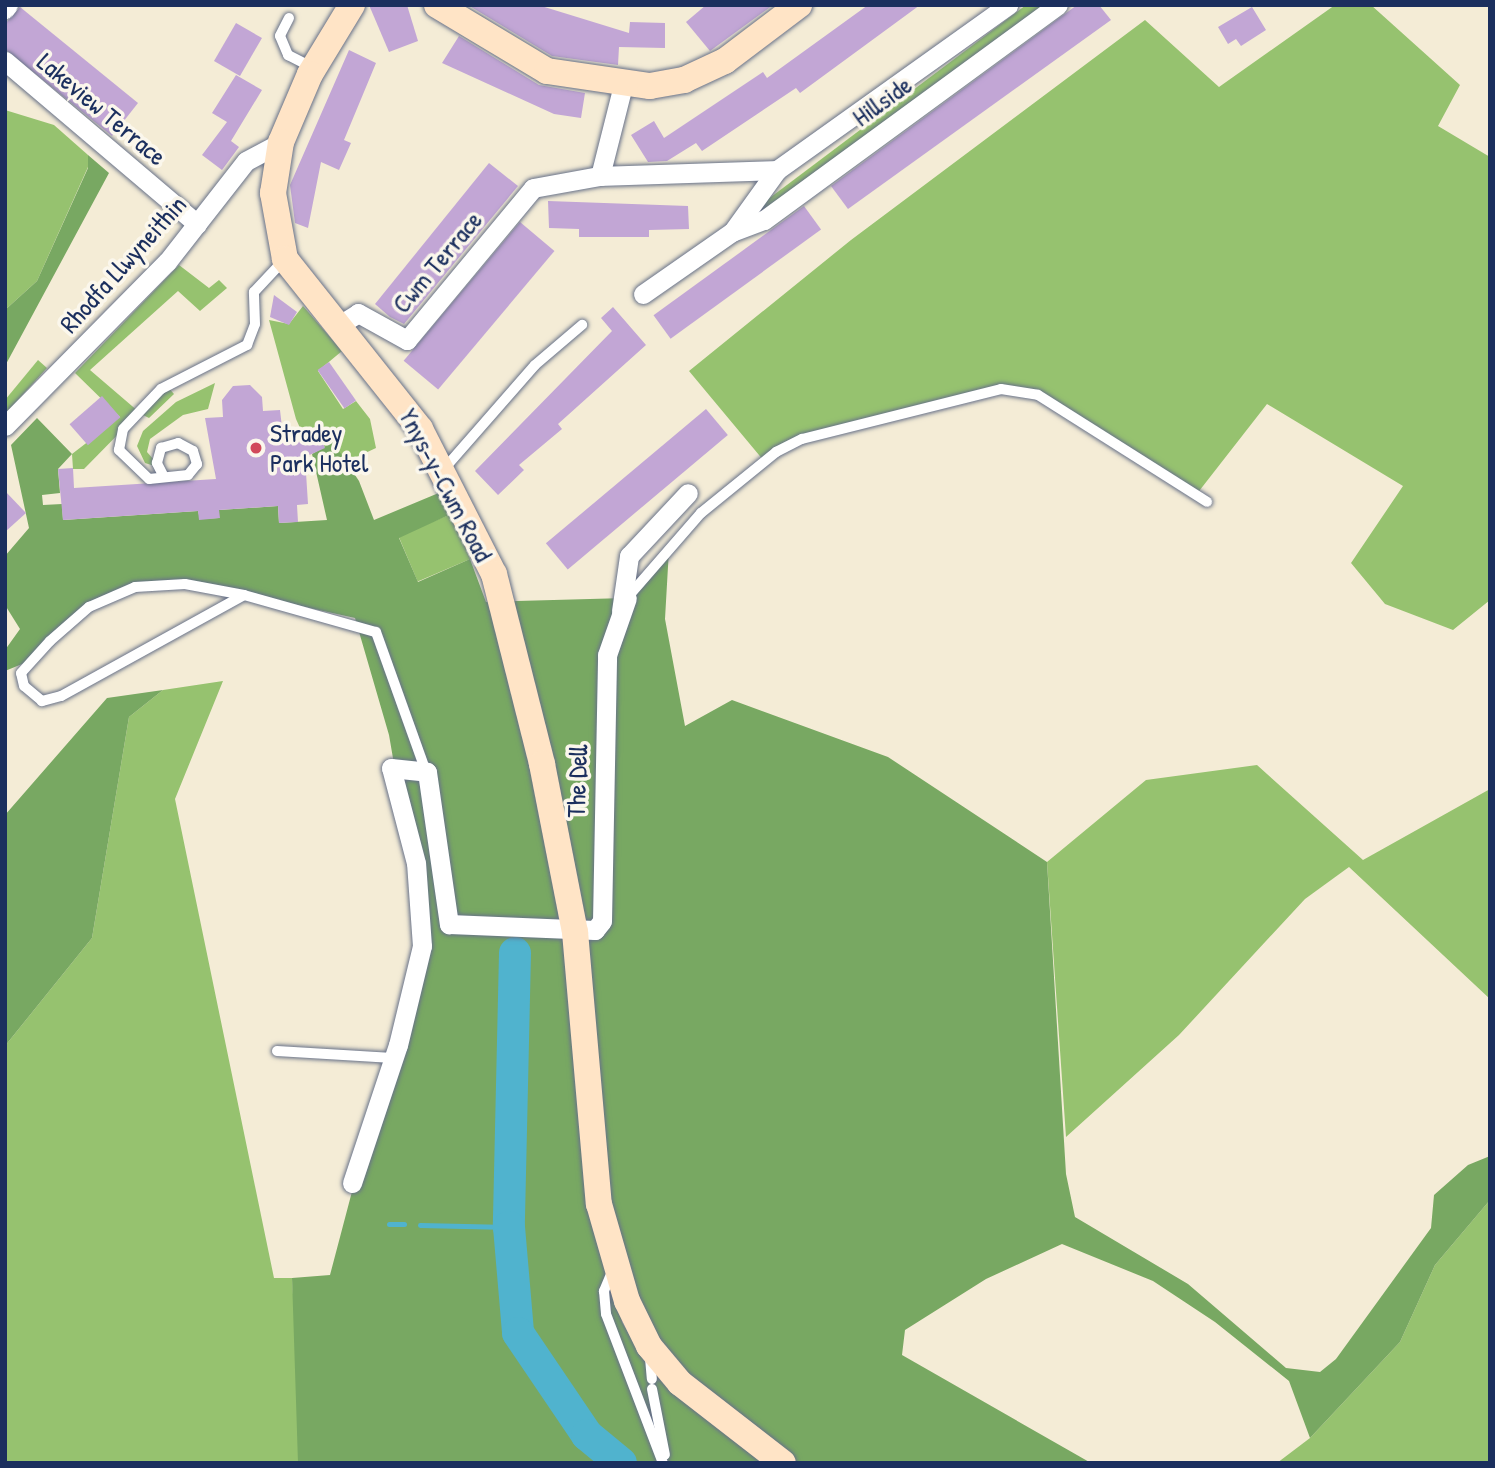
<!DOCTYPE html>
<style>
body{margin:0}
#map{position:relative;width:1495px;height:1468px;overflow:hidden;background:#f4ecd6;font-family:"Patrick Hand",sans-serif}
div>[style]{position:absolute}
.green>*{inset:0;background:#96c26f;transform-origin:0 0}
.forest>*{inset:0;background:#78a862}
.stream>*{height:5px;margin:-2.5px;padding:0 2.5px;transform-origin:2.5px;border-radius:2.5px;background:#50b3ce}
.river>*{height:32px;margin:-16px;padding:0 16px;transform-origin:16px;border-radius:16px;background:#50b3ce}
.building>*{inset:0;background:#c2a6d5;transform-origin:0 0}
.roads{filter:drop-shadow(0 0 2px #677188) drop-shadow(0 0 2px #677188)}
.service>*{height:10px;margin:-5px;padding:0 5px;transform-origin:5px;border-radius:5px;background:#fff}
.minor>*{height:19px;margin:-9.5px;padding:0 9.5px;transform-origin:9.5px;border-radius:9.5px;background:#fff}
.secondary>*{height:26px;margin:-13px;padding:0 13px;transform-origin:13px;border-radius:13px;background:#ffe4c6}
.dots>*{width:19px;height:19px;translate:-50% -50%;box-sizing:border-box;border:4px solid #fbf7ec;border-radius:50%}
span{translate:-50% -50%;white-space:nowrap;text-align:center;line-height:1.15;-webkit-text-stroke:7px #fbf7ec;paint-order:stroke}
.street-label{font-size:26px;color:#1b2f5e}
.poi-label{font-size:26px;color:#1b2f5e}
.left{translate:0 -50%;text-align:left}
.frame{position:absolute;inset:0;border:7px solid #1b2f5e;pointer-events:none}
</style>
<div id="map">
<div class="green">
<div style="clip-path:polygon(1026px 5px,1048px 5px,762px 216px,755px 209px)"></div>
<div style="clip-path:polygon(1335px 5px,1371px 5px,1460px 85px,1438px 126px,1490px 157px,1490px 600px,1453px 630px,1385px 604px,1351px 563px,1403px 486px,1267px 404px,1196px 495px,1018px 388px,802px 439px,764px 461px,689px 371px,851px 240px,1145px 20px,1219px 87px)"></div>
<div style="clip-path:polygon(5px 110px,54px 125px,88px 155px,88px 167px,37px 281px,5px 310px)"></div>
<div style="clip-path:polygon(179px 265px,209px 288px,219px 280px,227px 288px,200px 311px,178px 291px,90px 370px,139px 412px,167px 386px,174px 394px,149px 418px,139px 413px,84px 469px,73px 469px,72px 454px,120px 417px,75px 373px)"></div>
<div style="clip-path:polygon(303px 306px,342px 351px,318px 371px,343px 409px,356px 401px,370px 419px,376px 448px,346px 462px,325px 448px,318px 433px,305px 439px,296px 419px,269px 320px,289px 324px)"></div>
<div style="clip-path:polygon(38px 360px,47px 368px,5px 414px,5px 400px)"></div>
<div style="clip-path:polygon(215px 383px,208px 409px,183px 415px,150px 439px,147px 452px,161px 468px,145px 463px,137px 446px,143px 431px,176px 402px)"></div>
<div style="left:451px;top:514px;width:49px;height:57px;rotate:67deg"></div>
<div style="clip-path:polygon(223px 681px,175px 799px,274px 1278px,292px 1278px,303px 1463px,5px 1463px,5px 1046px,92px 938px,129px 717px,163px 690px)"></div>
<div style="clip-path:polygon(1257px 765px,1363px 860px,1490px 789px,1490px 999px,1349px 867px,1305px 899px,1179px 1035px,1066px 1137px,1047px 862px,1146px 780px)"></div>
<div style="clip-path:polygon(1490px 1200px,1490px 1463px,1277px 1463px,1310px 1438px,1400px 1342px,1435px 1265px)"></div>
</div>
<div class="forest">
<div style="clip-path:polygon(88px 155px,109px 173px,5px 366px,5px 310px,37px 281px,88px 168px)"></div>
<div style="clip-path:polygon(37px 418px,72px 454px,58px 469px,60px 493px,42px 495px,43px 505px,62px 504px,63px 520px,198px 511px,200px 519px,219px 518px,219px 510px,278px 506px,279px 523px,327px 520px,312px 454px,333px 442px,359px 481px,374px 520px,441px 492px,451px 514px,399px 538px,418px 582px,470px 559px,486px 602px,626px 598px,669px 549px,665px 619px,685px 726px,732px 700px,888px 757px,1047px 862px,1066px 1174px,1075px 1217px,1188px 1284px,1286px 1368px,1320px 1372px,1336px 1359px,1431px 1228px,1434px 1195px,1468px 1165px,1490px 1156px,1490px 1200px,1435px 1265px,1400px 1342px,1310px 1438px,1289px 1381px,1215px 1322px,1153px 1281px,1062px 1244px,986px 1279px,905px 1330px,902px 1355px,1091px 1463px,783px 1463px,680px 1383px,614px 1273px,622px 1322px,640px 1353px,763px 1463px,298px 1463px,292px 1278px,330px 1275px,422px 926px,389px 735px,355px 618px,246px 594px,158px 582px,87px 606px,27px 662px,5px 671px,5px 650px,20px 629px,5px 605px,5px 556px,29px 528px,11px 445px)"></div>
<div style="clip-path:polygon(163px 690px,129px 717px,92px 938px,5px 1046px,5px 815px,107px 698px)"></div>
</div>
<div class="stream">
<div style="left:389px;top:1224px;width:15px"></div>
<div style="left:420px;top:1225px;width:89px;rotate:1.3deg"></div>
</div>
<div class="river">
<div style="left:515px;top:953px;width:274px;rotate:91.3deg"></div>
<div style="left:509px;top:1227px;width:106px;rotate:85.1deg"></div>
<div style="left:518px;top:1333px;width:123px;rotate:55.9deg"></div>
<div style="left:587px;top:1435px;width:44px;rotate:39.5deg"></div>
</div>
<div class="building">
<div style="clip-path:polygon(369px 5px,407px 5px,418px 41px,389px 52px)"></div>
<div style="clip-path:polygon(468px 5px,538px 5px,629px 33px,630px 22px,665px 23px,665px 48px,619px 47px,618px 65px,552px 56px)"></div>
<div style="clip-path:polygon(706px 5px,773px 5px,710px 51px,686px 22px)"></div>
<div style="clip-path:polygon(868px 5px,920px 5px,800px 93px,796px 88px,702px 151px,696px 143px,667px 161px,648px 162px,631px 135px,654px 121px,664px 138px,763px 72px,767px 78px)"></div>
<div style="clip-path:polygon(1077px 5px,1099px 5px,1111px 20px,848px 209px,831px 186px)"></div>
<div style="clip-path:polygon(20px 7px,138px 103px,112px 136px,5px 49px,5px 24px)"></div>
<div style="clip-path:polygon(1252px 7px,1266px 30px,1241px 46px,1236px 39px,1228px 44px,1218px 27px)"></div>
<div style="left:236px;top:23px;width:30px;height:44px;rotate:30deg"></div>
<div style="clip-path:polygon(459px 36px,539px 85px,585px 93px,581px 118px,554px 114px,442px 63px)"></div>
<div style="clip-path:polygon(349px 50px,376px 63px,344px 140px,351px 143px,339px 170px,321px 162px,308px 228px,295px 223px,290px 185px)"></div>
<div style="clip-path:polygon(236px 75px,262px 90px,231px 141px,239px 147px,222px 170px,202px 155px,227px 122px,212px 113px)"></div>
<div style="clip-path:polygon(489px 163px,518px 186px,404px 324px,390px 317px,375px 304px)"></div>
<div style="clip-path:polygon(548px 201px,688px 206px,689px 229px,649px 230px,649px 237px,579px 237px,579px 229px,549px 228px)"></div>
<div style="left:804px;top:206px;width:29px;height:186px;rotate:54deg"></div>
<div style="left:520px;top:222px;width:45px;height:181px;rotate:40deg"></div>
<div style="clip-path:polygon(274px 295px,297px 312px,289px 325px,270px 317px)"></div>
<div style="clip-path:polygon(613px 307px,646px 345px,558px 424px,562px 429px,519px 465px,524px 470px,498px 495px,475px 471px,612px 331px,601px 318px)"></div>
<div style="left:329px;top:362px;width:47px;height:14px;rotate:55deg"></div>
<div style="clip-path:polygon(250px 385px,262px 397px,263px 411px,280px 410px,283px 436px,296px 443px,318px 433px,325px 448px,305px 457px,308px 504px,297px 505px,298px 522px,279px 523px,278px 506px,219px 510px,220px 518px,199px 520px,198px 511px,63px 520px,58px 469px,73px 468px,74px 488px,216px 479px,205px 418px,223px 417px,222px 400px,233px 386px)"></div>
<div style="left:102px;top:396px;width:28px;height:43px;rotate:49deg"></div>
<div style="left:706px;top:409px;width:34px;height:209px;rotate:50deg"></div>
<div style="clip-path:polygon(5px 491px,26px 513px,5px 532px)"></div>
</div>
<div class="roads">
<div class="service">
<div style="left:289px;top:18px;width:20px;rotate:117deg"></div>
<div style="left:280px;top:36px;width:21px;rotate:67deg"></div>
<div style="left:288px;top:55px;width:28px;rotate:27deg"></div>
<div style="left:444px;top:469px;width:138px;rotate:-48.8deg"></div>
<div style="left:535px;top:365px;width:62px;rotate:-40.4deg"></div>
<div style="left:164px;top:477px;width:16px;rotate:-117deg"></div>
<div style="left:157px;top:463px;width:16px;rotate:-75deg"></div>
<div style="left:161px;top:448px;width:18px;rotate:-16deg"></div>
<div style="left:178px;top:443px;width:17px;rotate:28deg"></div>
<div style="left:193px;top:451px;width:14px;rotate:73deg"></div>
<div style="left:197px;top:464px;width:14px;rotate:129deg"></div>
<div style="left:188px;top:475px;width:39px;rotate:174deg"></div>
<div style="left:149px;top:479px;width:42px;rotate:-136deg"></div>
<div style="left:119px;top:450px;width:21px;rotate:-79deg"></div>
<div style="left:123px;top:429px;width:55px;rotate:-46.5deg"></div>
<div style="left:161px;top:389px;width:97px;rotate:-27.1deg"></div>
<div style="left:247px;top:345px;width:22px;rotate:-69deg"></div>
<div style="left:255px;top:324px;width:32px;rotate:-92deg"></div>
<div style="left:254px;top:292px;width:45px;rotate:-46.8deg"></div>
<div style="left:244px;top:595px;width:209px;rotate:151.1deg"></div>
<div style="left:61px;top:696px;width:20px;rotate:165deg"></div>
<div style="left:42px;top:701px;width:23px;rotate:-140deg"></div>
<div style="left:24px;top:686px;width:13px;rotate:-103deg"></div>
<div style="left:21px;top:673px;width:43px;rotate:-47.8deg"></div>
<div style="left:50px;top:641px;width:52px;rotate:-41.1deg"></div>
<div style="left:89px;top:607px;width:50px;rotate:-23.5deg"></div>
<div style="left:135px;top:587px;width:50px;rotate:-3.4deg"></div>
<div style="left:185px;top:584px;width:60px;rotate:10.6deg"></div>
<div style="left:244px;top:595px;width:137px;rotate:15.7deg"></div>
<div style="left:376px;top:632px;width:149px;rotate:70.3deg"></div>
<div style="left:627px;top:598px;width:113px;rotate:-49deg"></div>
<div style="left:701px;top:513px;width:97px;rotate:-39.1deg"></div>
<div style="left:776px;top:452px;width:29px;rotate:-27deg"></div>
<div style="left:802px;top:439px;width:205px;rotate:-14.1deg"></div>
<div style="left:1001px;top:389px;width:37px;rotate:9deg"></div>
<div style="left:1038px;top:395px;width:200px;rotate:32.3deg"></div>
<div style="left:277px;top:1051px;width:116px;rotate:3.5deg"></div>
<div style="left:612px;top:1272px;width:21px;rotate:113deg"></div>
<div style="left:604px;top:1291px;width:23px;rotate:85deg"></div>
<div style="left:606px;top:1314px;width:160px;rotate:69.1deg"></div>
<div style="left:650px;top:1358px;width:21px;rotate:85deg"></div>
<div style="left:652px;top:1389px;width:67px;rotate:78.9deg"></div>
</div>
<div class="minor">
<div style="left:5px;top:9px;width:5px;rotate:-53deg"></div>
<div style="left:5px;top:61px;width:252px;rotate:40.3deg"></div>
<div style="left:600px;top:176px;width:94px;rotate:-75.8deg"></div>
<div style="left:733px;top:231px;width:75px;rotate:-54.2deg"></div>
<div style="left:777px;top:170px;width:284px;rotate:-35.5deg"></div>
<div style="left:643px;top:294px;width:108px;rotate:-34.9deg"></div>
<div style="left:732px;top:232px;width:34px;rotate:-21deg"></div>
<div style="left:764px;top:220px;width:364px;rotate:-36.2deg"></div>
<div style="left:336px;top:327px;width:26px;rotate:-32deg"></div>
<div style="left:358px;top:313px;width:56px;rotate:28.9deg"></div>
<div style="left:407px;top:340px;width:197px;rotate:-50.3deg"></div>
<div style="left:533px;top:188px;width:68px;rotate:-10.2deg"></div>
<div style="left:600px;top:176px;width:177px;rotate:-1.9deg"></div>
<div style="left:5px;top:426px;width:231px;rotate:-45.4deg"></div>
<div style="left:167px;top:262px;width:128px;rotate:-52deg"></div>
<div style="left:246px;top:161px;width:40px;rotate:-28deg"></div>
<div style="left:621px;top:611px;width:56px;rotate:-81.7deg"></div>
<div style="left:629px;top:556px;width:86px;rotate:-46.9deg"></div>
<div style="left:352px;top:1183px;width:145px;rotate:-71.6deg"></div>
<div style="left:398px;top:1045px;width:102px;rotate:-76.4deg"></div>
<div style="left:422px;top:946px;width:83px;rotate:-94.1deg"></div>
<div style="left:416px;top:863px;width:98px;rotate:-104.7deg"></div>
<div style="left:391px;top:768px;width:36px;rotate:6deg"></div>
<div style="left:427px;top:772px;width:154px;rotate:81.8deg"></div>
<div style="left:449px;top:924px;width:146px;rotate:2.4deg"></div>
<div style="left:595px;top:930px;width:11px;rotate:-52deg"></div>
<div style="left:602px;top:921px;width:266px;rotate:-88.9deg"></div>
<div style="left:607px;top:655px;width:60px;rotate:-70.7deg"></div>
</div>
<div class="secondary">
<div style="left:352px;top:5px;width:81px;rotate:121.3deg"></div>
<div style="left:310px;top:74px;width:74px;rotate:113.1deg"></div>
<div style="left:281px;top:142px;width:52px;rotate:98.9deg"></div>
<div style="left:273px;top:193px;width:67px;rotate:79.7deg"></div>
<div style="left:285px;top:259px;width:217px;rotate:51.5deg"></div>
<div style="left:420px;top:429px;width:163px;rotate:63deg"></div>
<div style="left:494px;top:574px;width:196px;rotate:75.8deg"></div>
<div style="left:542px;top:764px;width:171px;rotate:78.9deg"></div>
<div style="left:575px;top:932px;width:273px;rotate:85deg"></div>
<div style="left:599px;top:1204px;width:101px;rotate:73.9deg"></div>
<div style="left:627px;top:1301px;width:50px;rotate:63.9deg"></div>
<div style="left:649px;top:1346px;width:48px;rotate:50deg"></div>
<div style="left:680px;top:1383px;width:130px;rotate:37.8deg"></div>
<div style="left:437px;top:5px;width:128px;rotate:31deg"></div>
<div style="left:547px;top:71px;width:104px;rotate:8.3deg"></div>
<div style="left:650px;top:86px;width:35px;rotate:-10deg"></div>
<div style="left:684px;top:80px;width:45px;rotate:-24.9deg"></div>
<div style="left:725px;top:61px;width:93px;rotate:-37.1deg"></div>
</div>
</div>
<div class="dots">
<div style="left:256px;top:448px;background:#d1495b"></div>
</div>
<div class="street-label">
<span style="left:882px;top:101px;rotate:-36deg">Hillside</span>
<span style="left:102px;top:109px;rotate:40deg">Lakeview Terrace</span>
<span style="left:437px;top:262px;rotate:-50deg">Cwm Terrace</span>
<span style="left:123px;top:264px;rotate:-48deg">Rhodfa Llwyneithin</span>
<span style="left:446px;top:485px;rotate:62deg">Ynys-y-Cwm Road</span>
<span style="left:577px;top:781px;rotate:-88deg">The Dell</span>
</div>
<div class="poi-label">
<span class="left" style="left:270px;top:448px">Stradey<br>Park Hotel</span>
</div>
<div class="frame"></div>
</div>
